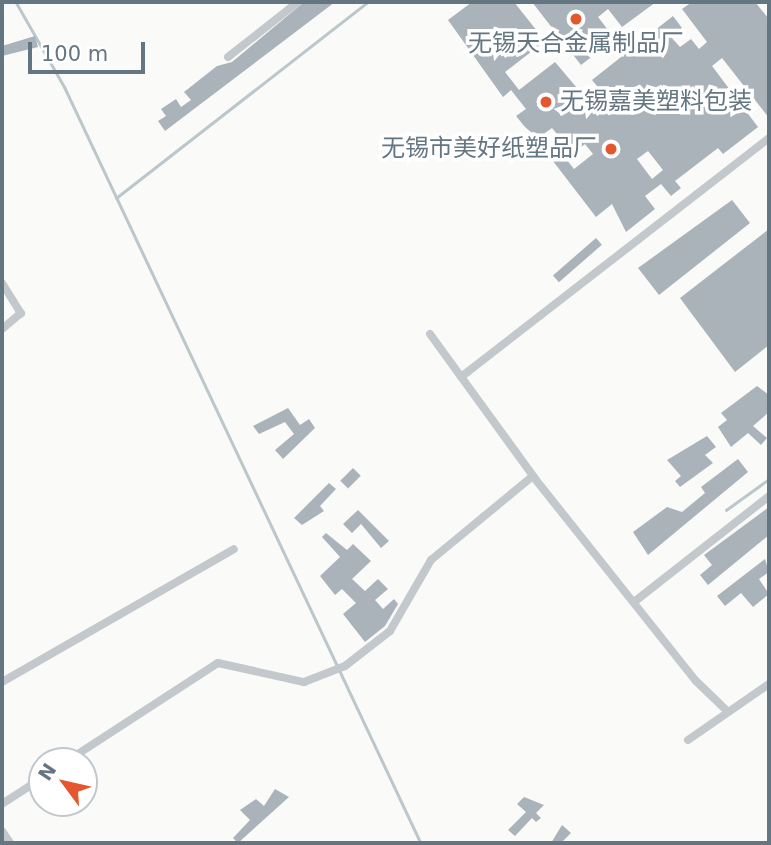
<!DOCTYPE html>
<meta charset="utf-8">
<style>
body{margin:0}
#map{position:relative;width:771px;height:845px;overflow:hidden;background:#fafaf8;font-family:"DejaVu Sans","Noto Sans SC",sans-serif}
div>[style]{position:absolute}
.stream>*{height:2.5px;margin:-1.25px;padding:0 1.25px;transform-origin:1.25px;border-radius:1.25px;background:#bbc7cb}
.building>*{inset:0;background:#aab3b9;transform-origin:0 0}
.minor>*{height:8px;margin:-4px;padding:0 4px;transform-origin:4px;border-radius:4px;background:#c3c8cc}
.dots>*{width:19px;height:19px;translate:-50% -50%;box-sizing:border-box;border:4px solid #fff;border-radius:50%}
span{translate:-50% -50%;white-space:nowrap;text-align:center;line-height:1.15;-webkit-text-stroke:7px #fff;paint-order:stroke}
.poi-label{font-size:24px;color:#657683}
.left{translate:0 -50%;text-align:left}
.right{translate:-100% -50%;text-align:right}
.frame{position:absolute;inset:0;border:4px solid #657683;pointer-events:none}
.north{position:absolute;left:28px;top:747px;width:70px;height:70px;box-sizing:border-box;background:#fff;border:2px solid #c1c8cd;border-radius:50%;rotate:303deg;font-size:19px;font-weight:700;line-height:28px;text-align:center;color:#657683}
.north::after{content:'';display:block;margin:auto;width:24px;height:32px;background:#e4572e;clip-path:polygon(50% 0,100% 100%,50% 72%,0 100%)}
.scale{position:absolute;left:28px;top:42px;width:117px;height:32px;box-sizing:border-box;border:4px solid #657683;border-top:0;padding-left:9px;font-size:21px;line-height:24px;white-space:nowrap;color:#657683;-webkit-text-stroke:5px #fff;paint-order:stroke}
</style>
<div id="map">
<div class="stream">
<div style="left:16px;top:2px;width:99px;rotate:60.3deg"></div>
<div style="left:65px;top:88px;width:835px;rotate:64.76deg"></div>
<div style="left:116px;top:198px;width:319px;rotate:-37.9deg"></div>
<div style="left:726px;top:510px;width:53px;rotate:-35.8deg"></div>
</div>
<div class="building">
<div style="clip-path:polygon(304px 2px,335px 2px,165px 131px,158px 121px,166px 116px,161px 109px,176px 99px,181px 107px,191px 100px,184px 92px,217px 66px,232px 62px)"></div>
<div style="clip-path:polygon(evenodd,472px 2px,514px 2px,545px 41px,505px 72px,519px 90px,555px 62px,594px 108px,607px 98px,592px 80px,673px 16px,682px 28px,671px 37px,680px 47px,691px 39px,699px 49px,707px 42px,682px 9px,692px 2px,755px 2px,769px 19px,769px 118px,722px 58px,712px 66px,758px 127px,723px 154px,718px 148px,675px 181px,681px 188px,671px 196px,661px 184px,645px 196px,655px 209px,626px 232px,612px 204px,596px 217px,546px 152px,562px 140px,552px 128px,538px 138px,525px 127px,516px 116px,526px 109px,511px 90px,503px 97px,448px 20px,472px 2px,585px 144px,593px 154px,574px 169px,566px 159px,585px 144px,472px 2px,648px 151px,663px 170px,652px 179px,637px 159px,648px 151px)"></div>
<div style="clip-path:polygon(532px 2px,656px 2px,622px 27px,608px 9px,598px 17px,615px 39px,581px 65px)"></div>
<div style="clip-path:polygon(35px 36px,38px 47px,2px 56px,2px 46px)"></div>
<div style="clip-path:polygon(732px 200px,750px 223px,659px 295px,638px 268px)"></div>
<div style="clip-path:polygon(769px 229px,769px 345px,735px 372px,680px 298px)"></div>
<div style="left:596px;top:238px;width:9px;height:57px;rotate:49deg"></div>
<div style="clip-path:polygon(757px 386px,769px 395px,769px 412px,753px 426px,767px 438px,761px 445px,748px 433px,731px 447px,718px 427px,727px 420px,721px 413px)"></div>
<div style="clip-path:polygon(288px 408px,300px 425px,309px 419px,315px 428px,283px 459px,275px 450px,294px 434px,285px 422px,259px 434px,253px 426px)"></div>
<div style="clip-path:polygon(707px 436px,716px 447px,705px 455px,713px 463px,680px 487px,675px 481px,681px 476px,667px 460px)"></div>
<div style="clip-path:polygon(738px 459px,748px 472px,648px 555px,633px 532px,667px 507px,682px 512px,705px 493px,701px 487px)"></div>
<div style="left:353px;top:468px;width:11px;height:18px;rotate:45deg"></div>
<div style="clip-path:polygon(329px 483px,336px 489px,320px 506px,324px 511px,302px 525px,294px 518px)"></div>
<div style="clip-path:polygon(769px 507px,769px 535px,708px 585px,700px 575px,712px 565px,704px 555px)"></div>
<div style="clip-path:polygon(358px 510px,389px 541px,381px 548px,361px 524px,352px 533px,343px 524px)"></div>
<div style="clip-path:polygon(326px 533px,347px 550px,353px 544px,371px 561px,352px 579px,365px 591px,378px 579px,388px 589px,375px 600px,383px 609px,394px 599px,398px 604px,385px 626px,365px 642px,343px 614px,356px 603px,342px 589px,335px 595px,320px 576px,340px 557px,322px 537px)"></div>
<div style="clip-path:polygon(765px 559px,769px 572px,759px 579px,769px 594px,753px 607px,741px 593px,725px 606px,717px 596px)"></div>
<div style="clip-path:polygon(275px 789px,289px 797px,238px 843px,233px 838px,250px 820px,240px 810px,256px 799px,264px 806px)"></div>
<div style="clip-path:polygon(524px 797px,544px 805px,536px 813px,541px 818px,536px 822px,532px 818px,515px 836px,508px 830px,526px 812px,517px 804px)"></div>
<div style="clip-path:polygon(562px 825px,571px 833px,561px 843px,551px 843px)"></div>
</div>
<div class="minor">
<div style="left:228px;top:57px;width:89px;rotate:-38.2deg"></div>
<div style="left:2px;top:283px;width:36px;rotate:58deg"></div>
<div style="left:21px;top:313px;width:25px;rotate:140deg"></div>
<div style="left:430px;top:334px;width:180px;rotate:54deg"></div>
<div style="left:536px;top:480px;width:257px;rotate:51.5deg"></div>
<div style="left:696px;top:681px;width:42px;rotate:44deg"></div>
<div style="left:461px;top:377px;width:390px;rotate:-37.8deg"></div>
<div style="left:634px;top:602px;width:172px;rotate:-38.1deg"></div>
<div style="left:2px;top:682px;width:267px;rotate:-29.8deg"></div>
<div style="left:688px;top:740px;width:98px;rotate:-34.7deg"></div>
<div style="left:67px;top:761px;width:180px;rotate:-33deg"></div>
<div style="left:218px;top:663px;width:88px;rotate:12.5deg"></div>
<div style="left:304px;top:682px;width:44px;rotate:-21.3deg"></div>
<div style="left:345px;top:666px;width:57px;rotate:-37.9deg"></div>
<div style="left:390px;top:631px;width:82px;rotate:-60deg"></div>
<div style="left:431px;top:560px;width:132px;rotate:-39.5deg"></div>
<div style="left:2px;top:804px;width:48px;rotate:-33deg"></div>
<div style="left:2px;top:831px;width:14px;rotate:56deg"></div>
</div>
<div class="dots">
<div style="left:576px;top:19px;background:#e4572e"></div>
<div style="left:546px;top:102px;background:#e4572e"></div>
<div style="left:611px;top:149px;background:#e4572e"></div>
</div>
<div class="poi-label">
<span style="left:576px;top:44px">无锡天合金属制品厂</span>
<span class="left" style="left:560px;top:102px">无锡嘉美塑料包装</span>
<span class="right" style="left:597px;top:149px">无锡市美好纸塑品厂</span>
</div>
<div class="frame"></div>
<div class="north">N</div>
<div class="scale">100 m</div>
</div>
